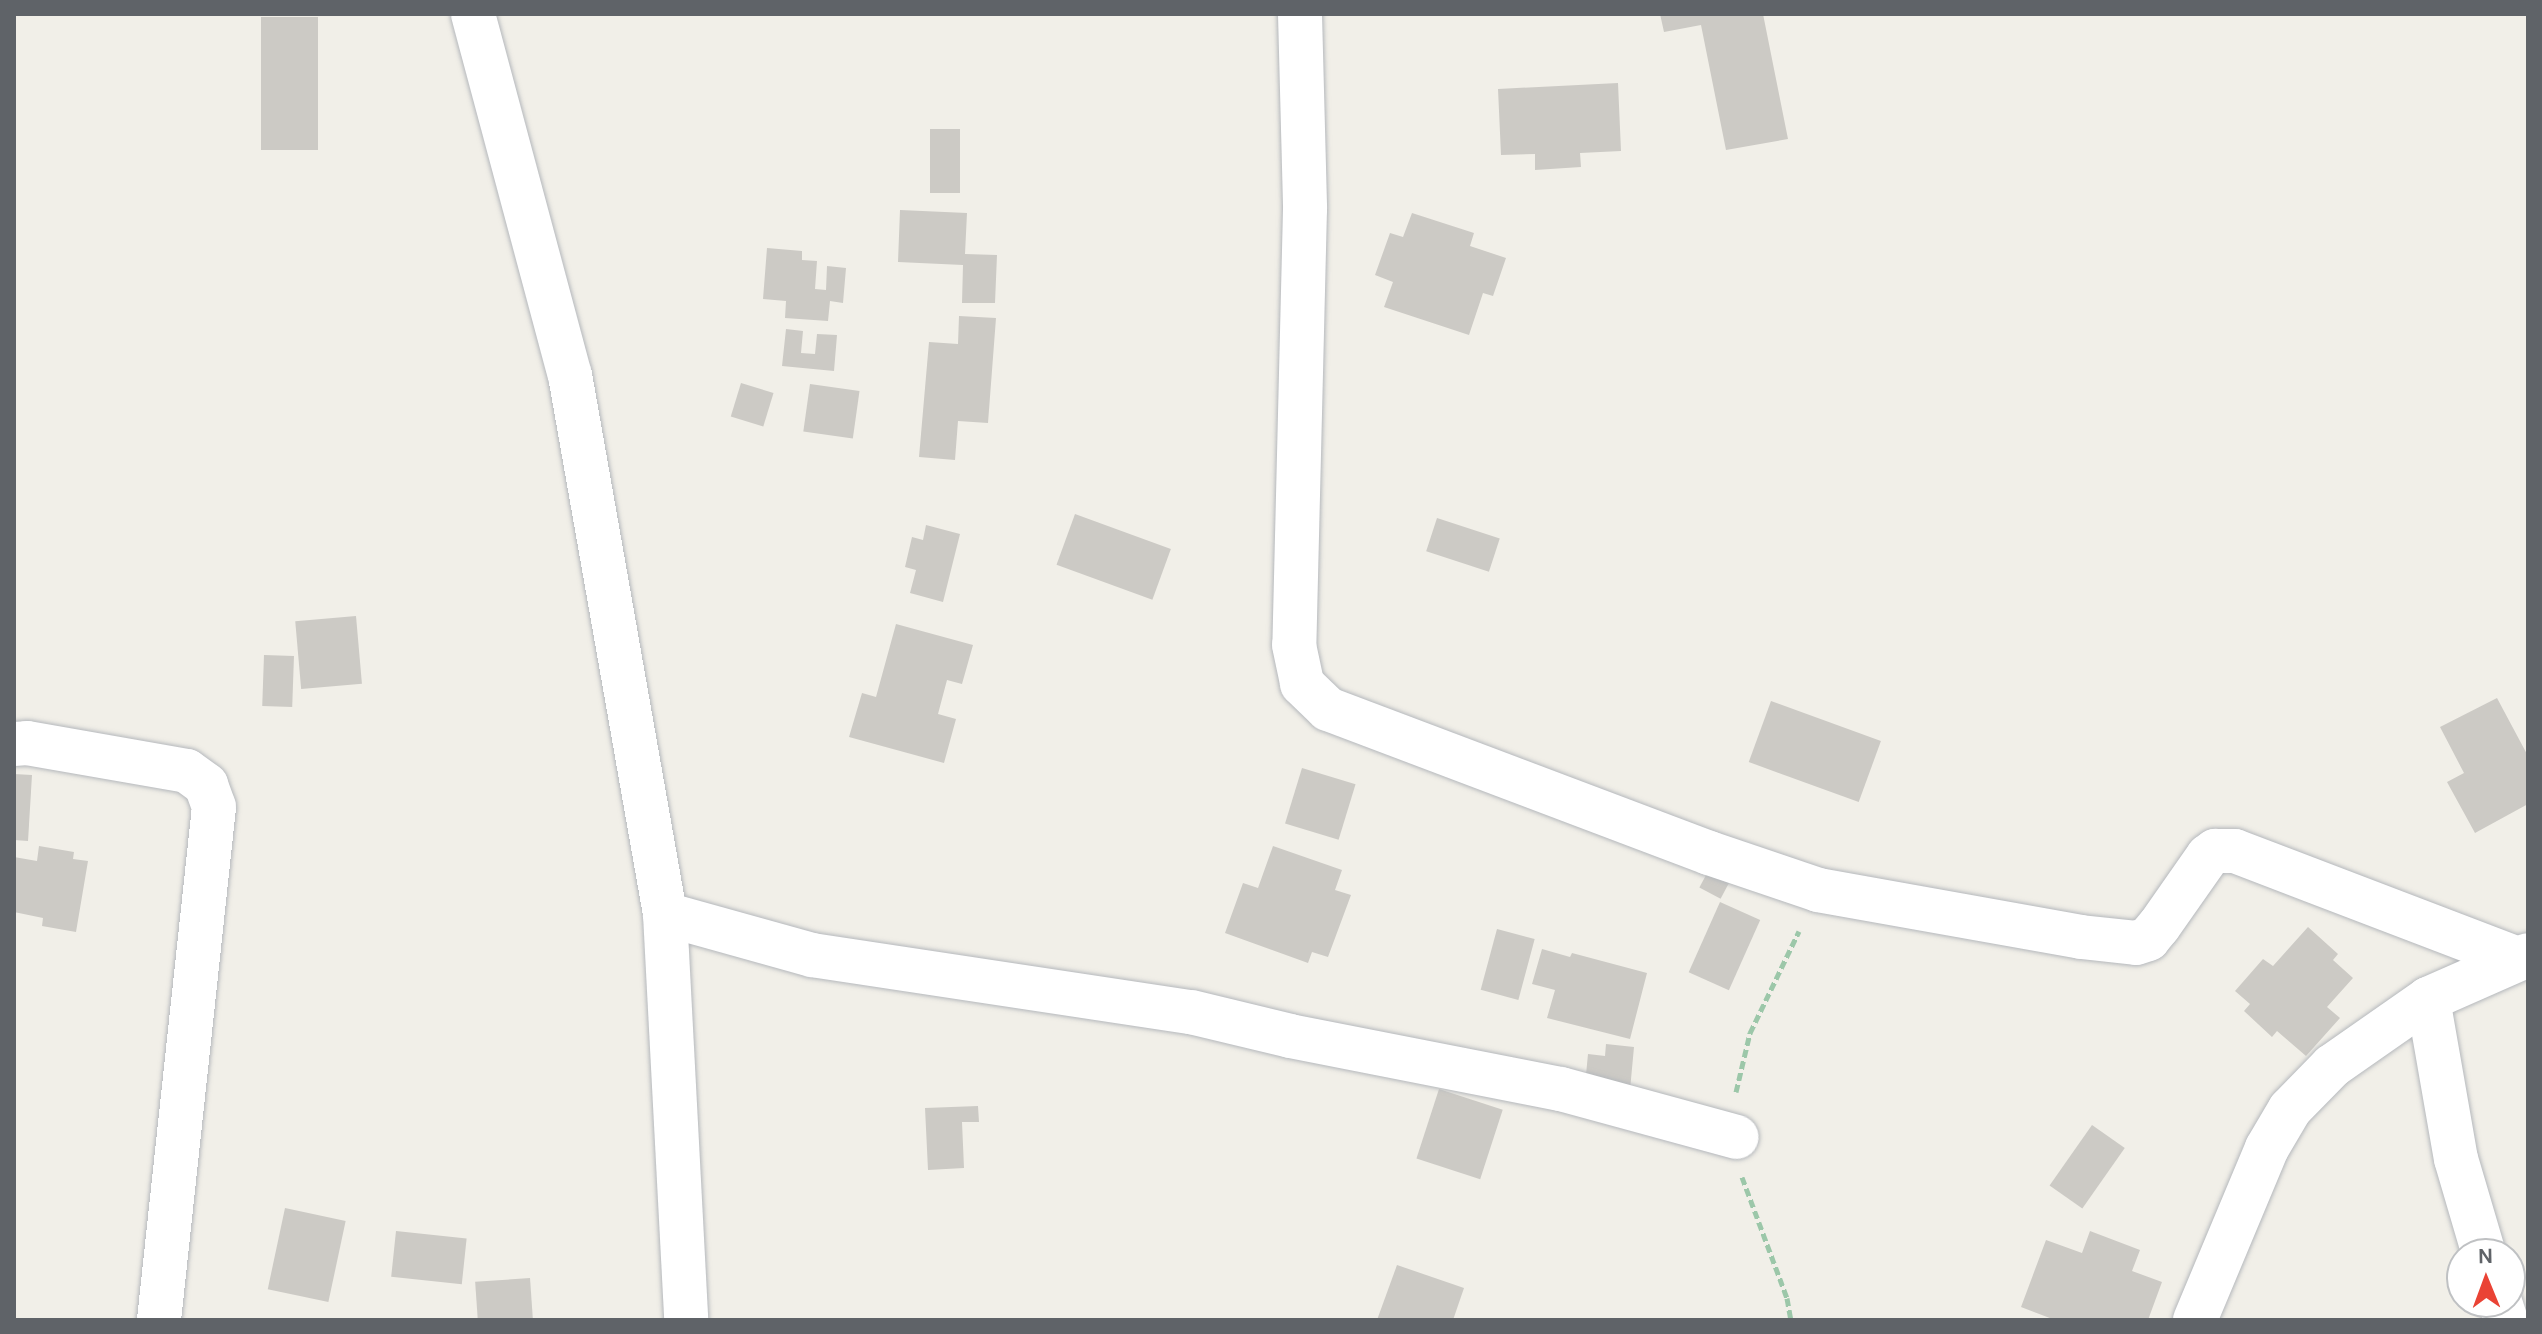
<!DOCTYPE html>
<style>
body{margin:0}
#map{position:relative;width:2542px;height:1334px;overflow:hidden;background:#f1efe8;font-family:Karla,sans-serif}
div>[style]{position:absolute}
.building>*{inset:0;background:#cccac5;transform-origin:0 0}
.path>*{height:5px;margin-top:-2.5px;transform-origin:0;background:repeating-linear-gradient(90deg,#9cc7a9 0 8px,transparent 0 12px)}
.roads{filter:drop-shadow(0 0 2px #b5b8bc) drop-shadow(0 0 2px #b5b8bc)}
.minor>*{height:44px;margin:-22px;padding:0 22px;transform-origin:22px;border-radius:22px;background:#fff}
span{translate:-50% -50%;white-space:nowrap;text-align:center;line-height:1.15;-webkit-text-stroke:6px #fff;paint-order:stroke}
.frame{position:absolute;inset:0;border:16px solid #5f6368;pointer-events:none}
.north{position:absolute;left:2446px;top:1238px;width:80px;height:80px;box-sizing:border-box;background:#fff;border:2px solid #bfc1c3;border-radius:50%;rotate:359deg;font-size:22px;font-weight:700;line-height:32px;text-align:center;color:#5f6368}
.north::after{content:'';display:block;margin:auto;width:28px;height:36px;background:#ea4335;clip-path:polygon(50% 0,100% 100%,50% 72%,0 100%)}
</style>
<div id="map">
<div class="building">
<div style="clip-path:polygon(1660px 14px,1763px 14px,1788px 139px,1726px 150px,1701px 25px,1664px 32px)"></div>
<div style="left:261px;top:17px;width:57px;height:133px"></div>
<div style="clip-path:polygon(1618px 83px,1621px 151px,1580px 153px,1581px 167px,1535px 170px,1535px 154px,1501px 155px,1498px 89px)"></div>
<div style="left:930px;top:129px;width:30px;height:64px"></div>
<div style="clip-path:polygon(900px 210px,967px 213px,965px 254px,997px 255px,995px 303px,962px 303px,963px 265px,898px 262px)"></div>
<div style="clip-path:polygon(1412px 213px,1474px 233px,1470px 246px,1506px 258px,1493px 296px,1483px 293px,1469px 335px,1384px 307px,1393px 282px,1375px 275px,1390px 233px,1403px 237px)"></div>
<div style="clip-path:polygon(767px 248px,802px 251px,802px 260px,817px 261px,815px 289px,826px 290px,827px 266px,846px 268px,843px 303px,830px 301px,828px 321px,785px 318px,786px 301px,763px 299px)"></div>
<div style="clip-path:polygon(959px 316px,996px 318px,988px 423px,958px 421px,955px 460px,919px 457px,929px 342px,958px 344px)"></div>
<div style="clip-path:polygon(786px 329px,803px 331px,801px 353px,815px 354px,817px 334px,837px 335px,834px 371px,782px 366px)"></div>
<div style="left:741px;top:383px;width:34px;height:35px;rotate:17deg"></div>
<div style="left:810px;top:384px;width:50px;height:48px;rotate:8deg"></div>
<div style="left:1075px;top:514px;width:102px;height:54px;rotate:20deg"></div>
<div style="left:1437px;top:518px;width:66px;height:35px;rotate:18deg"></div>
<div style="clip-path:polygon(926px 525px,960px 534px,943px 602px,910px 593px,916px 570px,905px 567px,912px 537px,923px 540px)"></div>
<div style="left:356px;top:616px;width:68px;height:61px;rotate:85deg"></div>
<div style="clip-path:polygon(896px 624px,973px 645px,962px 684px,947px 680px,938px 714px,956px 719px,944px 763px,849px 737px,862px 693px,876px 697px)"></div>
<div style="left:264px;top:655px;width:30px;height:51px;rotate:2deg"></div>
<div style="clip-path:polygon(2497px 698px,2528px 756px,2528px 804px,2475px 833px,2447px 782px,2464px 773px,2440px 727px)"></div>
<div style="left:1771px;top:701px;width:117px;height:65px;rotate:20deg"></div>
<div style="left:1302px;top:768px;width:56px;height:58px;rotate:17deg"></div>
<div style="clip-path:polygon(14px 774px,32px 775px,28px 841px,14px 840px)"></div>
<div style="clip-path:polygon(39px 846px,74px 852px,73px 859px,88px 861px,76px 932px,42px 926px,43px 918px,14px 912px,14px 857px,37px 861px)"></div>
<div style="clip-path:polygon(1273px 846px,1342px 870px,1335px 890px,1351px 895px,1328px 957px,1312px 952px,1308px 963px,1225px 933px,1243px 883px,1258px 888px)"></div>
<div style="left:1713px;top:862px;width:24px;height:29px;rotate:28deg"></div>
<div style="left:1720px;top:902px;width:44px;height:77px;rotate:24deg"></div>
<div style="clip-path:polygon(2308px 927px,2338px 954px,2333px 960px,2353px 978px,2327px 1007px,2340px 1018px,2306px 1056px,2277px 1031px,2272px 1037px,2244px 1011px,2250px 1004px,2235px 991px,2263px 959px,2273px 966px)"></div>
<div style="left:1497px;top:929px;width:39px;height:63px;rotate:15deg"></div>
<div style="clip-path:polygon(1542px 949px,1570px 957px,1572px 953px,1647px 973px,1630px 1039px,1547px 1018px,1555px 990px,1532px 984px)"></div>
<div style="clip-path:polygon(1606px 1044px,1634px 1047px,1630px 1090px,1585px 1085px,1588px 1054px,1605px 1056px)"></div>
<div style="left:1439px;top:1089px;width:67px;height:73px;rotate:18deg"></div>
<div style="clip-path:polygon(978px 1106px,979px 1122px,962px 1122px,964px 1168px,928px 1170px,925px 1108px)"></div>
<div style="left:2092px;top:1125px;width:40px;height:74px;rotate:35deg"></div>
<div style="left:285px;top:1208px;width:62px;height:83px;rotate:12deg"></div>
<div style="left:396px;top:1231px;width:71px;height:46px;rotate:6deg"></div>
<div style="clip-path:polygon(2090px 1231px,2140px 1250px,2132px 1271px,2162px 1282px,2148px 1320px,2055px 1320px,2021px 1307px,2046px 1240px,2082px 1253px)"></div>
<div style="clip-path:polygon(1397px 1265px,1464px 1288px,1453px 1320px,1377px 1320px)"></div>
<div style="left:530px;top:1278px;width:42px;height:55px;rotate:86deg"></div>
</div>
<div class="path">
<div style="left:1736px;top:1092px;width:61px;rotate:-76.7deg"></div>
<div style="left:1750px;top:1033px;width:113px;rotate:-64.3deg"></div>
<div style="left:1742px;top:1177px;width:129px;rotate:69.6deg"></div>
<div style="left:1787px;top:1298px;width:22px;rotate:80deg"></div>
</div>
<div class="roads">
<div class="minor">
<div style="left:473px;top:14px;width:374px;rotate:75deg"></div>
<div style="left:570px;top:375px;width:547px;rotate:80deg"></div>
<div style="left:665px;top:914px;width:407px;rotate:87deg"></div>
<div style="left:1300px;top:14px;width:195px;rotate:88.5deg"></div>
<div style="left:1305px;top:209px;width:436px;rotate:91.4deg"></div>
<div style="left:1294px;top:645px;width:40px;rotate:78deg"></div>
<div style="left:1302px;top:684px;width:36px;rotate:44deg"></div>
<div style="left:1328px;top:709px;width:407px;rotate:20.7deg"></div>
<div style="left:1709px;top:853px;width:115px;rotate:18.7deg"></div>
<div style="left:1818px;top:890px;width:267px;rotate:10.1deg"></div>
<div style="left:2081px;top:937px;width:55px;rotate:6.2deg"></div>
<div style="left:2136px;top:943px;width:13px;rotate:-18deg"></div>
<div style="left:2148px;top:939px;width:17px;rotate:-50deg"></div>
<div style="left:2159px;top:926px;width:85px;rotate:-55deg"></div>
<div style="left:2208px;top:856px;width:9px;rotate:-36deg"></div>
<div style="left:2215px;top:851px;width:20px"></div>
<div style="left:2235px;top:851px;width:303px;rotate:20.9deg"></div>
<div style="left:14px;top:744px;width:13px;rotate:-4deg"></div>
<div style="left:27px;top:743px;width:162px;rotate:9.9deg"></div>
<div style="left:187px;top:771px;width:24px;rotate:36deg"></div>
<div style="left:206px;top:785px;width:23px;rotate:70deg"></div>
<div style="left:214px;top:807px;width:516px;rotate:96.12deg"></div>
<div style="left:665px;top:914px;width:153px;rotate:15.6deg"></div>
<div style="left:812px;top:955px;width:383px;rotate:8.6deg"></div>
<div style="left:1191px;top:1012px;width:102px;rotate:13.6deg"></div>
<div style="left:1290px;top:1036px;width:276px;rotate:11.1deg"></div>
<div style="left:1561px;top:1089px;width:182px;rotate:15.3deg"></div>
<div style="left:2428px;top:999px;width:162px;rotate:80.1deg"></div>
<div style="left:2456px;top:1159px;width:99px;rotate:73.6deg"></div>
<div style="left:2500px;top:1302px;width:19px;rotate:72deg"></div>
<div style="left:2195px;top:1320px;width:186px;rotate:-67.3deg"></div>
<div style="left:2267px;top:1148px;width:45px;rotate:-59.5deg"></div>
<div style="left:2290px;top:1109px;width:60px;rotate:-45.7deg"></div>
<div style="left:2332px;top:1066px;width:117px;rotate:-34.9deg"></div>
<div style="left:2428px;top:999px;width:109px;rotate:-23.7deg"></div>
</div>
</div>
<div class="frame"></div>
<div class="north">N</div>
</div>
